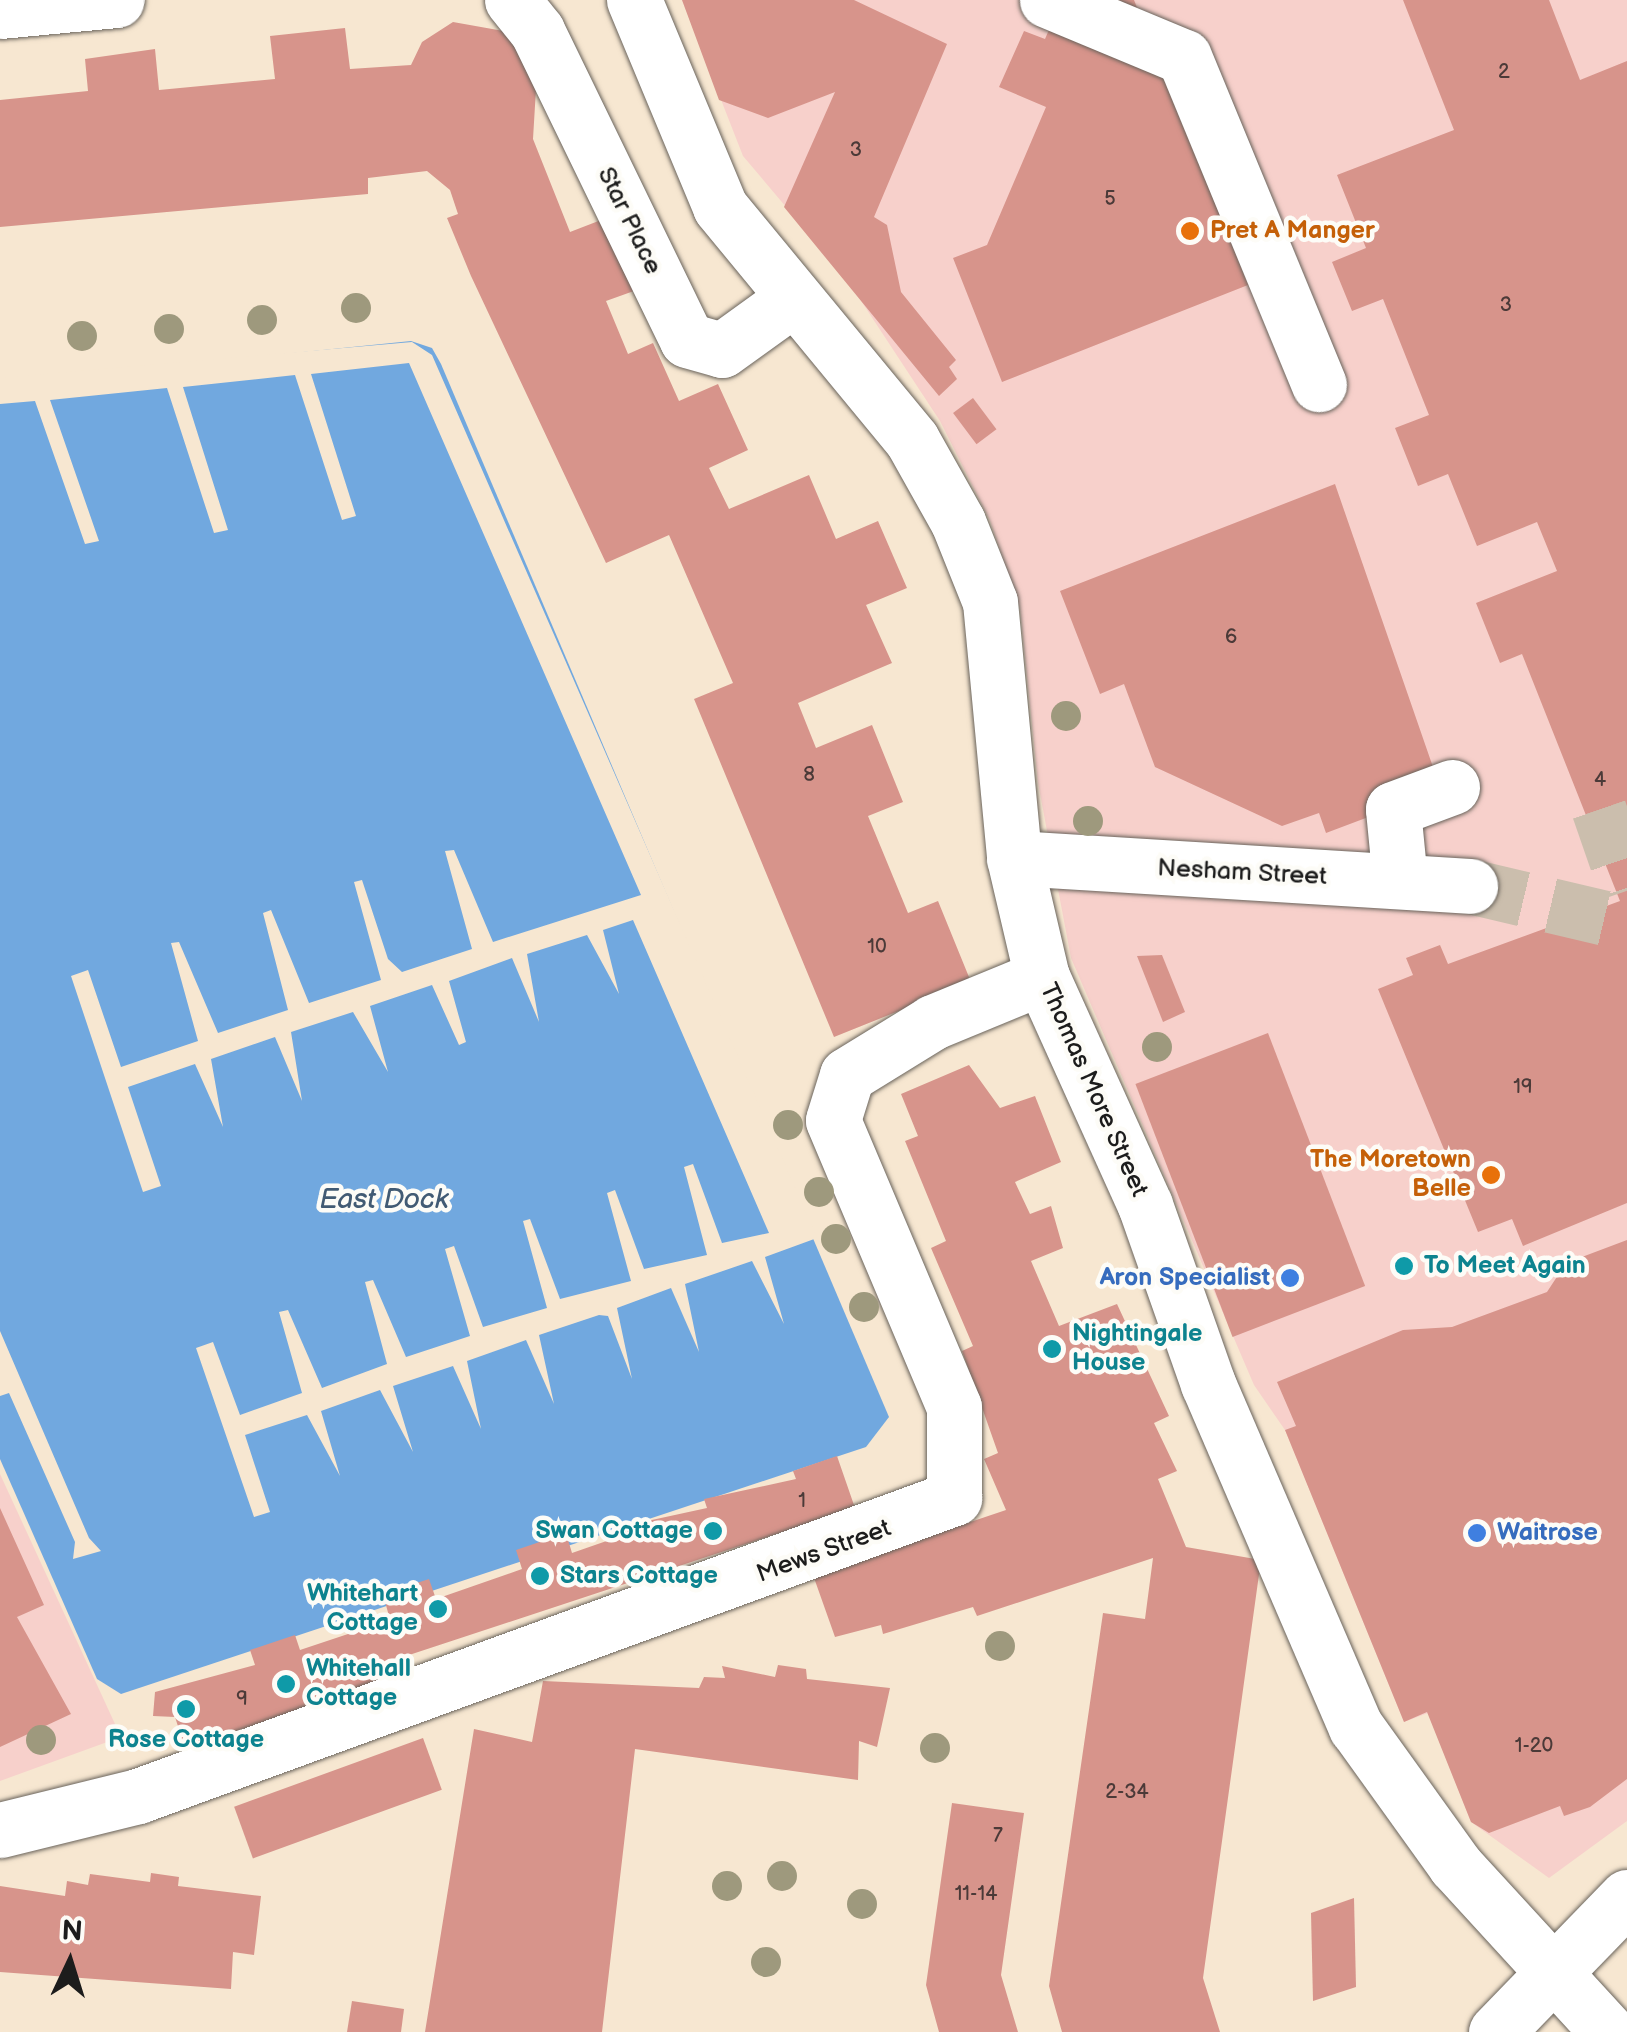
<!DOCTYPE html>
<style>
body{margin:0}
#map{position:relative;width:1627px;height:2032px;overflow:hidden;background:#f7e7d1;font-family:"Balsamiq Sans",sans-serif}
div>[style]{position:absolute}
.built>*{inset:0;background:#f7d0cb}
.water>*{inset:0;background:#71a8df}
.pier>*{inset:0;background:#f7e7d1}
.building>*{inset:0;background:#d7948b;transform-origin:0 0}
.minor-tunnel>*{height:55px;margin-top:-27.5px;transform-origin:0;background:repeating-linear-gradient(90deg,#cbbead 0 55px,transparent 0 83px)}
.roads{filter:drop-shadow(0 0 2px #69635b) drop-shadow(0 0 2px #69635b)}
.minor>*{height:55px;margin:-27.5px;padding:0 27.5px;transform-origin:27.5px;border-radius:27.5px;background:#fff}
.trees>*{width:30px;height:30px;margin:-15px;border-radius:50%;background:#9e997d}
.dots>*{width:28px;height:28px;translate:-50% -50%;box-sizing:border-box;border:5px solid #fdfcf7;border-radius:50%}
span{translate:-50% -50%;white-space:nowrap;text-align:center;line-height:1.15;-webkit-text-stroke:9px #fdfcf7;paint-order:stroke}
.number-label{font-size:20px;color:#4b3a38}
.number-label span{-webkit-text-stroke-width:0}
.street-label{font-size:25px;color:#1c1c1c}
.food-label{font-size:25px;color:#c56008;font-weight:700}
.left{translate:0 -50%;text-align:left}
.right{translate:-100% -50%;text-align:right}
.culture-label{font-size:25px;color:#0d838f;font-weight:700}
.shop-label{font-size:25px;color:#366cbe;font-weight:700}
.water-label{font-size:28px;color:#425b74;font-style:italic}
.north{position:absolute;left:20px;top:1912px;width:100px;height:100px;-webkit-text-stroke:8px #fdfcf7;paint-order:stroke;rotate:4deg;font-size:28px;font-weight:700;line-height:40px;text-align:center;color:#1c1c1c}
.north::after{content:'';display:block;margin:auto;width:35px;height:45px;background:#1c1c1c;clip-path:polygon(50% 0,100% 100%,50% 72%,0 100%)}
</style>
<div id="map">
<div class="built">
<div style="clip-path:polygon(682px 0,1627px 0,1627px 1821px,1549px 1878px,1471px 1822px,1428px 1713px,1404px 1722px,1285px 1430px,1254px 1385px,1071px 958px,1038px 783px,1020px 609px,990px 521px,940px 421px,846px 278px,743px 156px)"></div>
<div style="clip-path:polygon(0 1474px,121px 1737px,0 1781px)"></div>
</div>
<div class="water">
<div style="clip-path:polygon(411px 341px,432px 348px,441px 364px,889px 1417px,866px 1447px,121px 1694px,97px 1679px,0 1459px,0 383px)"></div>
</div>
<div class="pier">
<div style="clip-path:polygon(412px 342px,432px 355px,817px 1238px,765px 1257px,784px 1324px,752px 1261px,685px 1284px,699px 1352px,671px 1288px,617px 1308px,632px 1379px,608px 1316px,599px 1315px,539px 1335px,554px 1404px,526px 1340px,467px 1361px,481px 1429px,453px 1366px,393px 1386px,413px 1452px,380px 1390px,321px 1411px,340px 1476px,307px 1415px,245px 1435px,270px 1512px,254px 1517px,196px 1348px,213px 1342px,240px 1415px,302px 1393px,279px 1312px,288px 1310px,322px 1388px,387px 1364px,365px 1282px,373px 1280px,406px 1357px,470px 1336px,445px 1249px,454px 1246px,483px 1327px,547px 1308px,523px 1221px,530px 1219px,560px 1299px,631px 1281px,607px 1193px,615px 1190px,644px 1269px,707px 1255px,684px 1167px,693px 1164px,722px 1243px,769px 1233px,633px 920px,603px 930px,619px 994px,587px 935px,527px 954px,539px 1022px,512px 958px,449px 981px,466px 1042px,459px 1045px,432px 985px,370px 1006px,388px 1072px,353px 1012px,291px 1032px,302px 1101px,275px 1037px,211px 1059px,223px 1127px,195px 1064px,128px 1087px,161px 1186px,143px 1192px,71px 976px,88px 970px,121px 1067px,198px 1041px,171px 943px,179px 942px,218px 1033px,288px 1010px,263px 913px,271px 910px,309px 1003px,381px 980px,354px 882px,362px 880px,388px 959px,402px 972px,472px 949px,445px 851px,454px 850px,493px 942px,641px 895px,409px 363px,311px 374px,356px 516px,342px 520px,295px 375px,183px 387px,228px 530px,214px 533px,167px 388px,50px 400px,99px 541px,85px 544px,35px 401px,0 404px,0 378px)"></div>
<div style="clip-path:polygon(0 1331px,89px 1538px,101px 1551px,73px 1559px,75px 1542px,9px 1393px,0 1396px)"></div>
</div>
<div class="building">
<div style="clip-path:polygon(682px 0,854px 0,947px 44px,874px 217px,887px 225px,901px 292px,956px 360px,949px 367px,957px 379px,939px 396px,784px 207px,835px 92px,768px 118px,719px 100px)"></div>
<div style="clip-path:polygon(1062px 0,1134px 0,1248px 285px,1002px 382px,953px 258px,987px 245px,1046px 107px,999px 87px,1024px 31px,1045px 39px)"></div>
<div style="clip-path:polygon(1403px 0,1549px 0,1580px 80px,1627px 61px,1627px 1203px,1523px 1246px,1512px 1219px,1478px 1232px,1378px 989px,1413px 975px,1406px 958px,1440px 945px,1448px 964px,1620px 901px,1522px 654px,1500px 663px,1476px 603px,1557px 571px,1537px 522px,1477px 546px,1448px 474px,1418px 486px,1395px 428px,1429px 415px,1383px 299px,1352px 311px,1332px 262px,1366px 248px,1337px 175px,1454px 130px)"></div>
<div style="clip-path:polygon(453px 22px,509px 32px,536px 89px,533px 139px,570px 232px,614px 215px,645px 287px,606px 301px,628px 354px,653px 343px,679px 401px,718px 384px,748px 450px,709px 468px,729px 509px,809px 475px,836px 539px,878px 521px,907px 588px,866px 605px,892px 663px,798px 703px,816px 748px,872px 725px,903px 802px,868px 816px,908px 913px,938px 901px,971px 982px,834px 1037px,694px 699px,733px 683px,669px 535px,606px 563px,471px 276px,447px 218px,458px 214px,450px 190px,427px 171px,368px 178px,368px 194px,0 227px,0 100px,88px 91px,85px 59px,155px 49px,159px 90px,275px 79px,270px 36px,345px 28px,350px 69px,411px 65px,422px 42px)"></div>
<div style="left:973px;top:398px;width:39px;height:25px;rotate:53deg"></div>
<div style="clip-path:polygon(1335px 484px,1434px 770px,1387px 810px,1326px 833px,1319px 813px,1282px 826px,1155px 767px,1124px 684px,1100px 694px,1060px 591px)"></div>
<div style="clip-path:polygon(1162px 955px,1185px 1012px,1163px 1022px,1137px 956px)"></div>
<div style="left:1268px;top:1033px;width:271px;height:142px;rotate:69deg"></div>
<div style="clip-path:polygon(969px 1065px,1000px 1108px,1035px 1096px,1061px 1162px,1015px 1182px,1030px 1214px,1051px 1206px,1063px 1248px,1031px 1261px,1059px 1326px,1117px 1304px,1169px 1416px,1154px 1423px,1177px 1471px,1158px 1479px,1186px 1547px,1261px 1560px,1203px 1978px,1220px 2032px,1062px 2032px,1049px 1986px,1103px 1613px,1145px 1619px,1153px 1558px,977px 1616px,973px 1607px,883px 1634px,881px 1625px,835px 1637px,813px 1575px,1006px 1510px,984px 1459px,998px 1453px,962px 1351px,973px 1346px,931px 1248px,946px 1241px,905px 1141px,918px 1136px,901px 1094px)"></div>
<div style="clip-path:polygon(1627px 1240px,1627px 1779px,1590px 1807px,1564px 1816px,1560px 1806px,1489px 1833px,1471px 1822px,1427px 1712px,1404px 1722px,1285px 1430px,1296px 1426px,1277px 1382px,1403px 1330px,1452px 1327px,1547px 1292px,1566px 1263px)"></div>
<div style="clip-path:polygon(837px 1456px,855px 1508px,403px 1657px,409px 1674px,185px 1748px,175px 1717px,153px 1716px,155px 1692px,255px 1665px,250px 1650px,295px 1635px,300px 1650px,390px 1620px,383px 1594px,429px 1579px,436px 1599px,522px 1569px,516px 1550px,566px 1533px,572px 1553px,618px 1537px,615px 1528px,707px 1508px,704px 1499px,796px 1479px,793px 1471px)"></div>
<div style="clip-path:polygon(0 1508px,44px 1605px,17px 1617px,71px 1714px,0 1747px)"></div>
<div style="clip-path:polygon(778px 1665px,806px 1669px,807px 1679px,890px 1688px,877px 1747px,859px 1741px,858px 1780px,635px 1749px,602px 2032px,425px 2032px,474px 1729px,532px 1742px,543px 1681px,699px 1688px,704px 1677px,725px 1678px,722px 1666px,775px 1677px)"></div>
<div style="left:423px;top:1738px;width:55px;height:201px;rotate:70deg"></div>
<div style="clip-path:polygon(952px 1803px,1024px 1813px,1001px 1975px,1018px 2032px,939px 2032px,926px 1985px)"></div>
<div style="clip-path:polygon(151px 1873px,179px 1877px,178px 1886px,261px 1896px,254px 1955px,233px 1952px,231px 1989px,0 1972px,0 1886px,65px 1896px,67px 1881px,88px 1885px,90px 1874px,150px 1882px)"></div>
<div style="clip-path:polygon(1354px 1898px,1356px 1987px,1313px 2001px,1311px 1913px)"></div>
<div style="clip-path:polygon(352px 2001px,404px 2009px,401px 2032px,347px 2032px)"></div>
</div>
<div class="minor-tunnel">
<div style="left:1599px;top:809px;width:86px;rotate:70.9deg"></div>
<div style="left:1470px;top:886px;width:161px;rotate:13.3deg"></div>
</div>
<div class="roads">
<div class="minor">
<div style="left:512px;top:0;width:40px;rotate:51deg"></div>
<div style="left:537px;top:31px;width:343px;rotate:64.1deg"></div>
<div style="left:687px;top:340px;width:36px;rotate:16deg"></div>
<div style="left:722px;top:350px;width:84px;rotate:-35.8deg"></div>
<div style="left:634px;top:0;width:224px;rotate:67.4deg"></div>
<div style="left:720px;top:207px;width:302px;rotate:50.5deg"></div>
<div style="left:912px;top:440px;width:94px;rotate:60.7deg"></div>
<div style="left:958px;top:522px;width:86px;rotate:68.2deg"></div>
<div style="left:990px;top:602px;width:257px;rotate:84.6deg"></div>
<div style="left:1014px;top:858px;width:122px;rotate:76.8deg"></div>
<div style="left:1042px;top:977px;width:250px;rotate:65.7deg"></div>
<div style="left:1145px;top:1205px;width:190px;rotate:70.6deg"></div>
<div style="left:1208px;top:1384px;width:374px;rotate:66.7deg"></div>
<div style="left:1356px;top:1727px;width:170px;rotate:54.3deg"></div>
<div style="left:1455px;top:1865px;width:226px;rotate:47.5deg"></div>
<div style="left:1047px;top:0;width:148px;rotate:22.6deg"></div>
<div style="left:1184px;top:57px;width:354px;rotate:67.6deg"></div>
<div style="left:0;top:11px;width:117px;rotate:-5.4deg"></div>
<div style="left:1014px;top:858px;width:457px;rotate:3.5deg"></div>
<div style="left:1400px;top:881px;width:72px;rotate:-95.6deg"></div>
<div style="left:1393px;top:809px;width:63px;rotate:-20.4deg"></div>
<div style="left:0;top:1830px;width:142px;rotate:-13.8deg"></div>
<div style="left:138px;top:1796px;width:869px;rotate:-20.06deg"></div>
<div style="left:954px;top:1498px;width:91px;rotate:-90deg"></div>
<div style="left:954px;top:1407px;width:311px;rotate:-112.9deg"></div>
<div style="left:833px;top:1120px;width:47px;rotate:-72.7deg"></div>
<div style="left:847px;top:1075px;width:101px;rotate:-31.6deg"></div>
<div style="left:933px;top:1022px;width:118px;rotate:-22.4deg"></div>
<div style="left:1496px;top:2032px;width:188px;rotate:-45.9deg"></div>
</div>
</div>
<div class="trees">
<div style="left:356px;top:308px"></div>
<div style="left:262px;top:320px"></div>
<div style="left:169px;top:329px"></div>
<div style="left:82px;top:336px"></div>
<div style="left:1066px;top:716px"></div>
<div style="left:1088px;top:821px"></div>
<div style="left:1157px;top:1047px"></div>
<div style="left:788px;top:1125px"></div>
<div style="left:819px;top:1192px"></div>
<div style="left:836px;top:1239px"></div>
<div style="left:864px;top:1307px"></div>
<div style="left:1000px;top:1646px"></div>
<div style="left:41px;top:1740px"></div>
<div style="left:935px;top:1748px"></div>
<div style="left:782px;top:1876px"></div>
<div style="left:727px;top:1886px"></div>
<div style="left:862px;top:1904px"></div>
<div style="left:766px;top:1962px"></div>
</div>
<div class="dots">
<div style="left:1190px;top:231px;background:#e8710a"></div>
<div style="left:1491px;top:1175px;background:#e8710a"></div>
<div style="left:1404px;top:1266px;background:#0f9aa8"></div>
<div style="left:1290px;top:1278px;background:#3f7fe0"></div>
<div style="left:1052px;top:1349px;background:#0f9aa8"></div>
<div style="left:713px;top:1531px;background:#0f9aa8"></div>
<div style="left:1477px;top:1533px;background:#3f7fe0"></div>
<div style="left:540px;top:1576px;background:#0f9aa8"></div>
<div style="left:438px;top:1609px;background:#0f9aa8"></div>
<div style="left:286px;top:1684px;background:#0f9aa8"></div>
<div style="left:186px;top:1709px;background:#0f9aa8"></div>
</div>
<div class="number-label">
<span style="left:1504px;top:72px">2</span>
<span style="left:856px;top:150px">3</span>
<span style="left:1110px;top:199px">5</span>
<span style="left:1506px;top:305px">3</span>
<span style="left:1231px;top:637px">6</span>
<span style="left:809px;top:775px">8</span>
<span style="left:1600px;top:780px">4</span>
<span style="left:877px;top:947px">10</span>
<span style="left:1523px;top:1087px">19</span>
<span style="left:802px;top:1501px">1</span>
<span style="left:242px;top:1699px">9</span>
<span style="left:1534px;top:1746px">1-20</span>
<span style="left:1127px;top:1792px">2-34</span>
<span style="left:998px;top:1836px">7</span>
<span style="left:976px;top:1894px">11-14</span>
</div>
<div class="street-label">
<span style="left:629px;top:221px;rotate:64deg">Star Place</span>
<span style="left:1242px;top:873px;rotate:3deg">Nesham Street</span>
<span style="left:1093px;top:1090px;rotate:66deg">Thomas More Street</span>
<span style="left:824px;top:1552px;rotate:-20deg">Mews Street</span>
</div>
<div class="food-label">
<span class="left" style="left:1210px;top:231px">Pret A Manger</span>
<span class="right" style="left:1471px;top:1175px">The Moretown<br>Belle</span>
</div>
<div class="culture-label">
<span class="left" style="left:1424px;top:1266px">To Meet Again</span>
<span class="left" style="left:1072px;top:1349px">Nightingale<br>House</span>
<span class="right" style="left:693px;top:1531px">Swan Cottage</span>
<span class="left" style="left:560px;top:1576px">Stars Cottage</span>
<span class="right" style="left:418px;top:1609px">Whitehart<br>Cottage</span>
<span class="left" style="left:306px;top:1684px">Whitehall<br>Cottage</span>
<span style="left:186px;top:1740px">Rose Cottage</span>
</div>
<div class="shop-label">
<span class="right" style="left:1270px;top:1278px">Aron Specialist</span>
<span class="left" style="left:1497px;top:1533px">Waitrose</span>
</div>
<div class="water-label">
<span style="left:384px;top:1200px">East Dock</span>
</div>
<div class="north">N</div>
</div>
